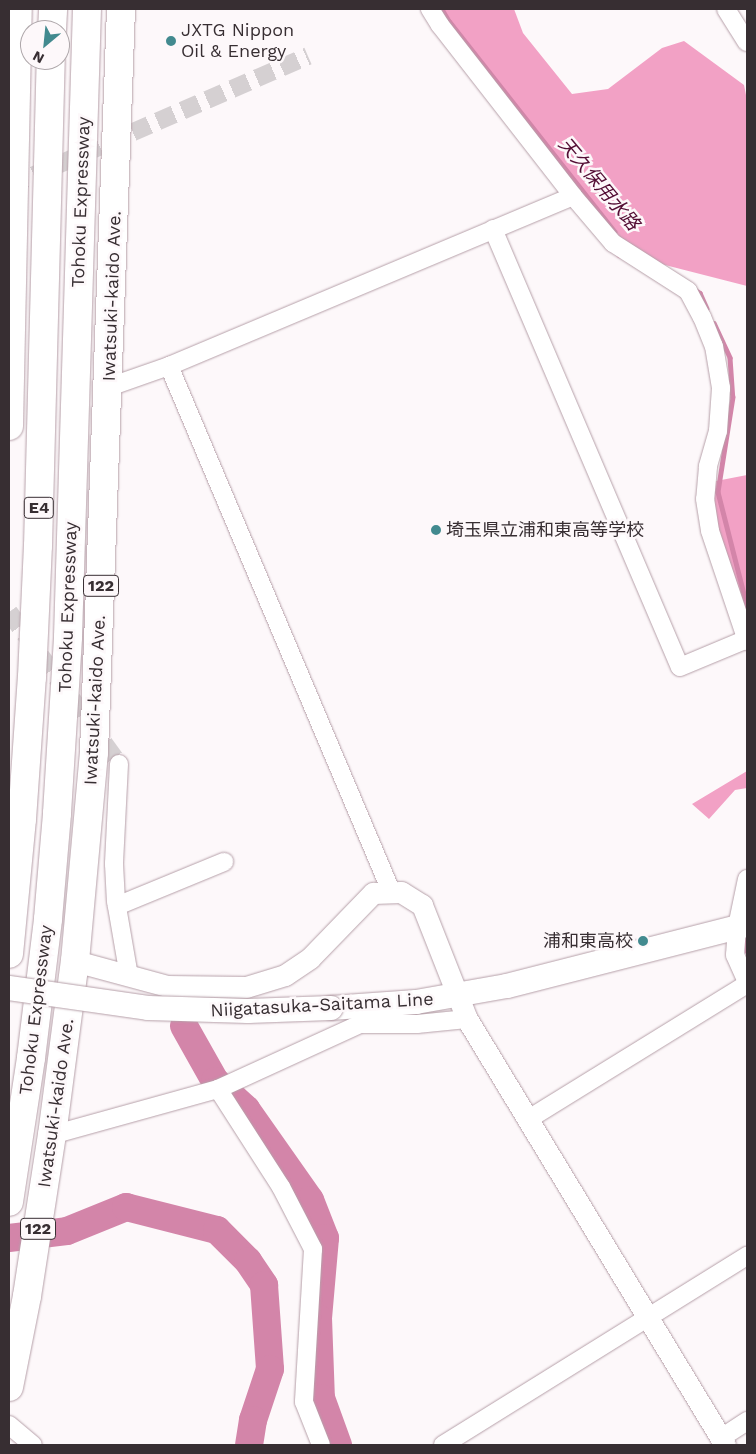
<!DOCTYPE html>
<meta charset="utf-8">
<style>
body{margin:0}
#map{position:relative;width:756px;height:1454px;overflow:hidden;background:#fdf8fa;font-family:"Work Sans","Noto Sans JP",sans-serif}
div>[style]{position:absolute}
.forest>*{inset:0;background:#f2a1c5}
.stream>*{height:4.5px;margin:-2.25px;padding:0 2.25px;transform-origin:2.25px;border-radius:2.25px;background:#d385a9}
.river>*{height:28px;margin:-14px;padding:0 14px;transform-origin:14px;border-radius:14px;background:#d385a9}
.minor-tunnel>*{height:18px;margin-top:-9px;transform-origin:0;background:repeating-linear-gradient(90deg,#d5d0d2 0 18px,transparent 0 27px)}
.roads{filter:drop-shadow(0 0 1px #b6a0a9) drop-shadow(0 0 1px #b6a0a9)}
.minor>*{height:18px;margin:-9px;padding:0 9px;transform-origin:9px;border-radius:9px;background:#fff}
.tertiary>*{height:21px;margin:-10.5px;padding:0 10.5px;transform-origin:10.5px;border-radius:10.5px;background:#fff}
.secondary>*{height:24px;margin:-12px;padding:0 12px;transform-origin:12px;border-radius:12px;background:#fff}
.trunk>*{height:28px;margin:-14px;padding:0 14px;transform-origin:14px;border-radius:14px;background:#fff}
.motorway>*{height:28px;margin:-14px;padding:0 14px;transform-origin:14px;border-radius:14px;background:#fff}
.bridges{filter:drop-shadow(0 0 1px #b6a0a9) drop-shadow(0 0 1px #b6a0a9)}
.secondary-bridge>*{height:24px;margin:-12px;padding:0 12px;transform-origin:12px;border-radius:12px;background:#fff}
.dots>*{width:14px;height:14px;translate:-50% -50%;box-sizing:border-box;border:2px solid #fdf8fa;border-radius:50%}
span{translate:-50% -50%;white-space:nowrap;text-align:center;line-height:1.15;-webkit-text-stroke:5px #fdf8fa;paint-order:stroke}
.shield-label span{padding:1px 4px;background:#fdf8fa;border:1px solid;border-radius:4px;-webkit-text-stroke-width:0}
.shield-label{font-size:16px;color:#372e32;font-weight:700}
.poi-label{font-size:18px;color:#372e32}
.left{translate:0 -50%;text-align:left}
.right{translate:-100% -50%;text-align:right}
.street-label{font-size:18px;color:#372e32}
.water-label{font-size:19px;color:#530d34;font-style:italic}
.frame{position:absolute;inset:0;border:10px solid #372e32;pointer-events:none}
.north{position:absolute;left:20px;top:20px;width:50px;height:50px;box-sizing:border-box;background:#fdf8fa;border:1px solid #aea7aa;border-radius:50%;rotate:208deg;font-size:14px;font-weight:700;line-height:20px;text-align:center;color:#372e32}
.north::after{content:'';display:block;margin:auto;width:18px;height:22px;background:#428a8f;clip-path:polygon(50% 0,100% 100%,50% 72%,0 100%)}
</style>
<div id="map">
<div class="forest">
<div style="clip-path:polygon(427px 9px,514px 9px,523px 33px,572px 94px,608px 89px,662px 48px,684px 41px,744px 85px,747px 100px,747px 286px,665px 265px,618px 258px,573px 206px)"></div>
<div style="clip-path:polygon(747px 475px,747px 636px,697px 503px,711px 482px)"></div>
<div style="clip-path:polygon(747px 771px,747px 788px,735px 790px,709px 819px,692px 804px)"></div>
</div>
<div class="stream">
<div style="left:442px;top:9px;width:14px;rotate:60deg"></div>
<div style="left:449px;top:21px;width:268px;rotate:51.8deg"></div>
<div style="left:694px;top:289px;width:7px;rotate:34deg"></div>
<div style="left:700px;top:293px;width:17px;rotate:66deg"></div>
<div style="left:714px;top:323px;width:38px;rotate:65deg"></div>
<div style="left:730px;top:358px;width:39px;rotate:86deg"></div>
<div style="left:733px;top:397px;width:96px;rotate:99deg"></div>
<div style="left:718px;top:492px;width:118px;rotate:75.7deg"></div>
<div style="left:747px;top:933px;width:11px;rotate:100deg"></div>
<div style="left:745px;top:944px;width:7px;rotate:74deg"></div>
</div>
<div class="river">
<div style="left:184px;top:1026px;width:63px;rotate:60.6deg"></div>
<div style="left:215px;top:1081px;width:42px;rotate:42.1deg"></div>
<div style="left:246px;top:1109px;width:111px;rotate:54.9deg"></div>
<div style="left:310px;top:1200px;width:41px;rotate:68.5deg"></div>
<div style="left:325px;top:1238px;width:80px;rotate:95deg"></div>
<div style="left:318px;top:1318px;width:80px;rotate:87.9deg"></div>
<div style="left:321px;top:1398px;width:50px;rotate:70.1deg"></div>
<div style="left:9px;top:1238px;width:58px;rotate:-6.9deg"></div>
<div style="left:67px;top:1231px;width:64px;rotate:-22.1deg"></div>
<div style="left:126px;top:1207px;width:94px;rotate:14.2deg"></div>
<div style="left:217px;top:1230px;width:44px;rotate:45deg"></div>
<div style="left:248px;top:1261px;width:29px;rotate:56deg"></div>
<div style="left:264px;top:1285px;width:84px;rotate:85.9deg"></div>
<div style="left:270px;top:1369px;width:54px;rotate:108.4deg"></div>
<div style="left:253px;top:1420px;width:25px;rotate:99deg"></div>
</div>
<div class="minor-tunnel">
<div style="left:9px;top:186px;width:326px;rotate:-23.5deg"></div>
<div style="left:9px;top:612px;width:188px;rotate:54.1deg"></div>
</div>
<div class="roads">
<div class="minor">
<div style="left:430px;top:9px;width:19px;rotate:58deg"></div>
<div style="left:440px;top:25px;width:217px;rotate:52.1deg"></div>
<div style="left:573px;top:196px;width:62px;rotate:49.6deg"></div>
<div style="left:613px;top:243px;width:89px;rotate:32.6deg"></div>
<div style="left:688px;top:291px;width:30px;rotate:62deg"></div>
<div style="left:702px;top:317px;width:31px;rotate:68deg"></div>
<div style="left:714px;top:346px;width:43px;rotate:80.5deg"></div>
<div style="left:721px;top:388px;width:43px;rotate:94deg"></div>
<div style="left:718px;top:431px;width:37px;rotate:106deg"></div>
<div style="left:708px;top:467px;width:32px;rotate:95deg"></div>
<div style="left:705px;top:499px;width:32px;rotate:81deg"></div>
<div style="left:710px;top:531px;width:116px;rotate:71.4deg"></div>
<div style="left:726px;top:9px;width:39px;rotate:58deg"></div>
<div style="left:493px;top:229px;width:476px;rotate:66.9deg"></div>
<div style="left:680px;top:667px;width:73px;rotate:-22.7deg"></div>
<div style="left:169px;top:366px;width:570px;rotate:67.08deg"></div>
<div style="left:109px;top:387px;width:64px;rotate:-19.3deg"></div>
<div style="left:169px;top:366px;width:438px;rotate:-22.8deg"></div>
<div style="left:119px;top:764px;width:100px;rotate:92.9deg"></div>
<div style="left:114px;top:864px;width:37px;rotate:87deg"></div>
<div style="left:116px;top:901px;width:76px;rotate:80.2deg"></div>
<div style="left:747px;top:879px;width:49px;rotate:101.8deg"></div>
<div style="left:737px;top:927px;width:28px;rotate:94deg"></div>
<div style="left:735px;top:955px;width:30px;rotate:66deg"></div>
<div style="left:117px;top:906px;width:116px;rotate:-22.4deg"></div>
<div style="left:218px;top:1089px;width:117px;rotate:57.3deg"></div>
<div style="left:281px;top:1187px;width:70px;rotate:62.7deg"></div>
<div style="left:313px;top:1249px;width:153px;rotate:93.4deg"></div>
<div style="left:304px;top:1402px;width:46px;rotate:68.4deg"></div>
<div style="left:527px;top:1120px;width:259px;rotate:-31.7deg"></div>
<div style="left:52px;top:1135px;width:172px;rotate:-15.5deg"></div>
<div style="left:218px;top:1089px;width:156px;rotate:-24.6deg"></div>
<div style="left:360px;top:1024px;width:57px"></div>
<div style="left:417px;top:1024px;width:50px;rotate:-5.7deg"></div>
<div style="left:9px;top:1425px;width:31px;rotate:40deg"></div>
<div style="left:721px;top:1438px;width:31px;rotate:-33deg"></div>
<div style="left:443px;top:1445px;width:358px;rotate:-31.9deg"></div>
</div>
<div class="tertiary">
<div style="left:75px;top:961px;width:95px;rotate:15.2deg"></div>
<div style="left:167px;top:986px;width:79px;rotate:0.7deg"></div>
<div style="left:246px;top:987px;width:41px;rotate:-17.1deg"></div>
<div style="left:285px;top:975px;width:30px;rotate:-34deg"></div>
<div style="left:310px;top:958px;width:91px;rotate:-45.9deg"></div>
<div style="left:373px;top:893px;width:28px;rotate:-2deg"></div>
<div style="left:401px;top:892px;width:25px;rotate:32deg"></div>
<div style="left:422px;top:905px;width:123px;rotate:68.5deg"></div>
<div style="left:467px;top:1019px;width:498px;rotate:58.8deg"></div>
</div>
<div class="secondary">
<div style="left:331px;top:1008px;width:85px;rotate:-4deg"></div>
<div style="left:416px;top:1002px;width:92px;rotate:-10deg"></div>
<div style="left:507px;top:986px;width:248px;rotate:-14.3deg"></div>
</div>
<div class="trunk">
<div style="left:9px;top:426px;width:417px;rotate:-88.8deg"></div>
<div style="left:9px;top:1387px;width:93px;rotate:-78.8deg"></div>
<div style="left:27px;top:1296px;width:163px;rotate:-81.2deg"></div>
<div style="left:52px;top:1135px;width:176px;rotate:-82.5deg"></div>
<div style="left:75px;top:961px;width:210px;rotate:-84.8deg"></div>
<div style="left:94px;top:752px;width:743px;rotate:-87.92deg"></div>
</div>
<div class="motorway">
<div style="left:52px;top:30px;width:21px;rotate:-87deg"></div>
<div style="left:9px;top:954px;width:136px;rotate:-84.5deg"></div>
<div style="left:22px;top:819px;width:142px;rotate:-86deg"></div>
<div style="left:32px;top:677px;width:131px;rotate:-87.4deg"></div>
<div style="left:38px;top:546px;width:486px;rotate:-88.5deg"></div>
<div style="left:9px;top:1202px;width:146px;rotate:-81.3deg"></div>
<div style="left:31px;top:1058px;width:140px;rotate:-83deg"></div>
<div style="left:48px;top:919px;width:106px;rotate:-85.1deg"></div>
<div style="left:57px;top:813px;width:176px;rotate:-86.4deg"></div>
<div style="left:68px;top:637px;width:628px;rotate:-88.27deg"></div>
</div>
</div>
<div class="bridges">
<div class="secondary-bridge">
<div style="left:9px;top:988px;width:140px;rotate:8.2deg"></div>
<div style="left:148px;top:1008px;width:100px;rotate:1.7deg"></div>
<div style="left:248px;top:1011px;width:83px;rotate:-2.1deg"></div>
</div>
</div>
<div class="dots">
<div style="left:171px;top:41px;background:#428a8f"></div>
<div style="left:436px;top:530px;background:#428a8f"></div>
<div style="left:643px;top:941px;background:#428a8f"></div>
</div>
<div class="shield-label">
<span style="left:39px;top:508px">E4</span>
<span style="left:101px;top:586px">122</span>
<span style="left:38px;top:1229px">122</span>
</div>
<div class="poi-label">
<span class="left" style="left:181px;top:41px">JXTG Nippon<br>Oil &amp; Energy</span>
<span class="left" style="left:446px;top:530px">埼玉県立浦和東高等学校</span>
<span class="right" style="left:633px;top:941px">浦和東高校</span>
</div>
<div class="street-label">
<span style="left:81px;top:202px;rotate:-88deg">Tohoku Expressway</span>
<span style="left:112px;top:296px;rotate:-88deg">Iwatsuki-kaido Ave.</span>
<span style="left:68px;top:607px;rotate:-88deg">Tohoku Expressway</span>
<span style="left:95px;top:700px;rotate:-87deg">Iwatsuki-kaido Ave.</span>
<span style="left:322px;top:1005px;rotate:-3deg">Niigatasuka-Saitama Line</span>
<span style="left:36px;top:1010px;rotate:-83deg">Tohoku Expressway</span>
<span style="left:56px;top:1103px;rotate:-82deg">Iwatsuki-kaido Ave.</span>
</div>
<div class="water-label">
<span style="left:599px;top:184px;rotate:50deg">天久保用水路</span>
</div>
<div class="frame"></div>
<div class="north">N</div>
</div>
